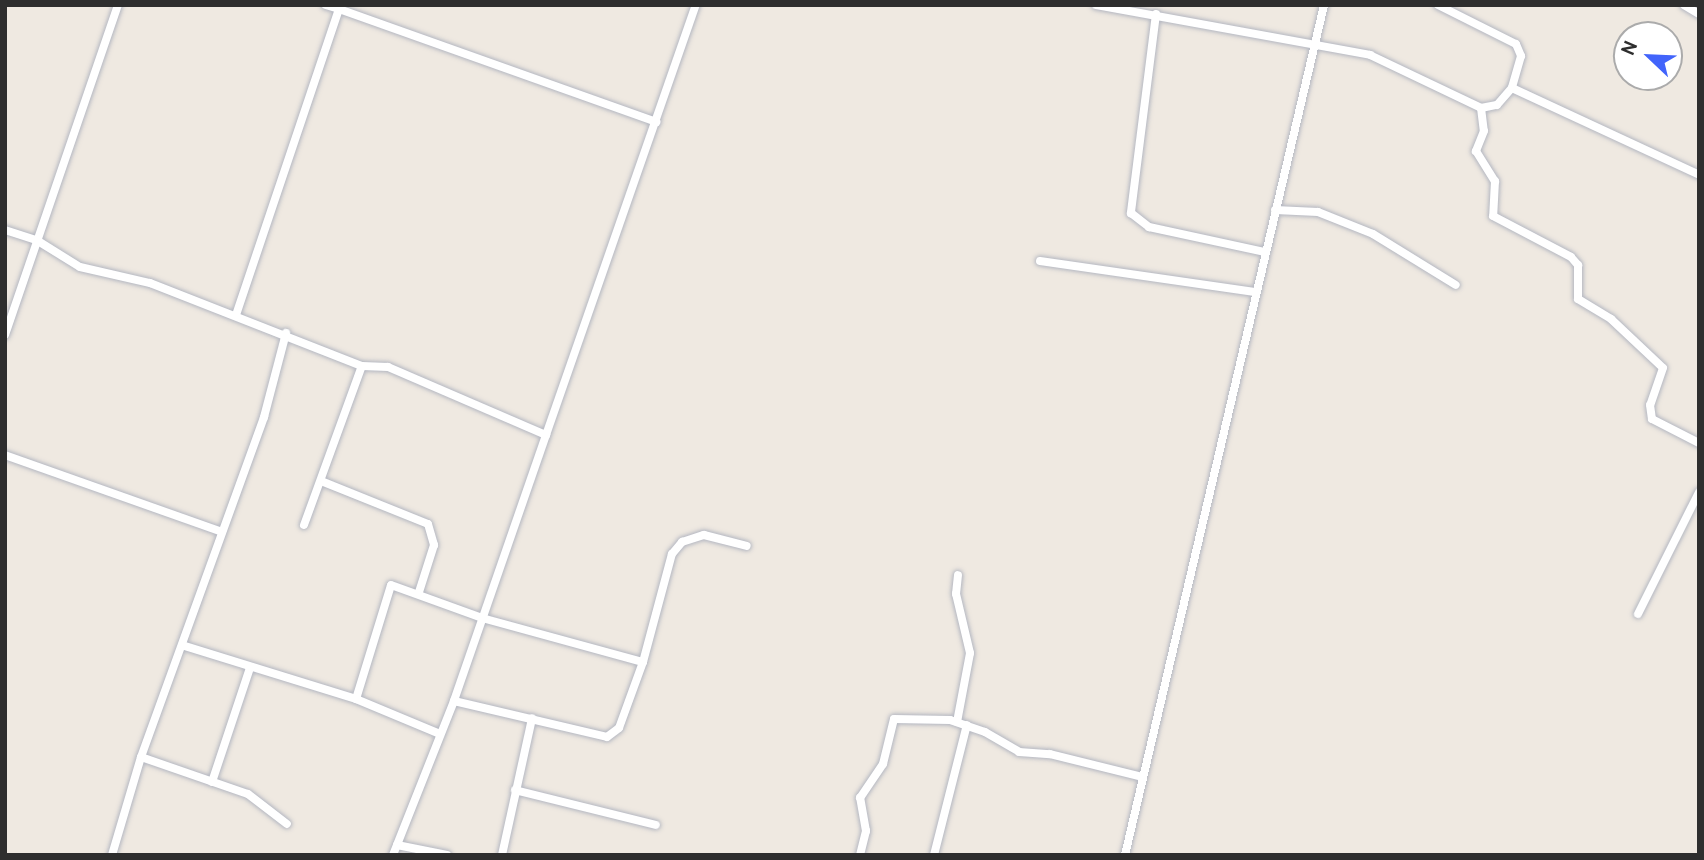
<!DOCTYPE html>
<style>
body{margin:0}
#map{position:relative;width:1704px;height:860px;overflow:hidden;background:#efe9e1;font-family:Overpass,sans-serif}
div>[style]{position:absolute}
.roads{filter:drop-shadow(0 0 2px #b4b7c1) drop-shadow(0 0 2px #b4b7c1)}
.minor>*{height:8px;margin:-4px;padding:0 4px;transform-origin:4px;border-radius:4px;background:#fff}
span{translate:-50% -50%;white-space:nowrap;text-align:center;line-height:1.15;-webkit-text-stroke:5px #fff;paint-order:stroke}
.frame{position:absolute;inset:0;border:7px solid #2e2e2e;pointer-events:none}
.north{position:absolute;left:1613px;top:21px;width:70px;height:70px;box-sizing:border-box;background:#fff;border:2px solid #ababab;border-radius:50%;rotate:293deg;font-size:19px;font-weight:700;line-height:28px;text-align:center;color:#2e2e2e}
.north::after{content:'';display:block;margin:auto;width:24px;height:32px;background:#4264fb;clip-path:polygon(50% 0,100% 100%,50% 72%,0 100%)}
</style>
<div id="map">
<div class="roads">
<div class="minor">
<div style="left:340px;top:5px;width:4px;rotate:104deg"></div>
<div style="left:339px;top:9px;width:337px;rotate:19.6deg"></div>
<div style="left:1096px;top:5px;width:279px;rotate:10.3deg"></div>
<div style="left:1370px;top:55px;width:123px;rotate:25.5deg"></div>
<div style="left:1481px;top:108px;width:16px;rotate:-11deg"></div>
<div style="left:1497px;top:105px;width:23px;rotate:-49deg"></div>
<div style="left:1512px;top:88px;width:206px;rotate:24.9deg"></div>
<div style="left:1438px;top:5px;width:87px;rotate:26.6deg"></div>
<div style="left:1516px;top:44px;width:13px;rotate:67deg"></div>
<div style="left:1521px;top:56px;width:33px;rotate:106deg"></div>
<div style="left:1684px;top:5px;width:17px;rotate:31deg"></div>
<div style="left:1156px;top:14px;width:201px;rotate:97.2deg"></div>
<div style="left:1131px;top:213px;width:23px;rotate:38deg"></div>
<div style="left:1149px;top:227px;width:119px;rotate:12.2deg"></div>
<div style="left:1481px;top:108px;width:23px;rotate:83deg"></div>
<div style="left:1484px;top:131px;width:22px;rotate:112deg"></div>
<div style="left:1476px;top:151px;width:36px;rotate:58deg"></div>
<div style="left:1495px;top:181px;width:35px;rotate:93deg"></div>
<div style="left:1493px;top:216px;width:88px;rotate:27.7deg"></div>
<div style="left:1571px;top:257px;width:11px;rotate:49deg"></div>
<div style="left:1578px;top:265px;width:34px;rotate:90deg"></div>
<div style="left:1578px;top:299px;width:39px;rotate:31deg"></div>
<div style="left:1611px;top:319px;width:71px;rotate:43.3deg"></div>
<div style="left:1663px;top:368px;width:39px;rotate:109deg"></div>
<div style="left:1650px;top:405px;width:14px;rotate:82deg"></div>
<div style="left:1652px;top:419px;width:53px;rotate:27.1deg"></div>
<div style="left:1275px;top:210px;width:43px;rotate:2.7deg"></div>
<div style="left:1318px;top:212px;width:59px;rotate:21.8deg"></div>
<div style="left:1373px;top:234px;width:97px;rotate:31.6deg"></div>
<div style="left:5px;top:230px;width:35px;rotate:18deg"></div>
<div style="left:38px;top:241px;width:49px;rotate:31.8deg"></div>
<div style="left:80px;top:267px;width:72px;rotate:12.9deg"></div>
<div style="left:150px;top:283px;width:228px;rotate:21.4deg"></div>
<div style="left:362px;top:366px;width:26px;rotate:2deg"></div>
<div style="left:388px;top:367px;width:172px;rotate:23.3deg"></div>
<div style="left:546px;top:435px;width:281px;rotate:109.1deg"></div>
<div style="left:454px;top:701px;width:166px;rotate:111.6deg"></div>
<div style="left:1040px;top:261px;width:217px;rotate:8.2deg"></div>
<div style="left:236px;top:315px;width:323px;rotate:-71.4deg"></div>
<div style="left:339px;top:9px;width:14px;rotate:-163deg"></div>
<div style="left:5px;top:335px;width:349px;rotate:-71.1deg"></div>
<div style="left:546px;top:435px;width:455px;rotate:-70.8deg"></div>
<div style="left:5px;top:455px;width:228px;rotate:19.5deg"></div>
<div style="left:321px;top:481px;width:115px;rotate:21.9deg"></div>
<div style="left:428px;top:524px;width:22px;rotate:74deg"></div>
<div style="left:434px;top:545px;width:49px;rotate:107.7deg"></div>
<div style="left:304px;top:525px;width:169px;rotate:-70deg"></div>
<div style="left:1638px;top:614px;width:136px;rotate:-63.4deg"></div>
<div style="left:185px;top:646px;width:179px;rotate:17.2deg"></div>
<div style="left:356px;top:699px;width:91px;rotate:22.6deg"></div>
<div style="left:356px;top:699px;width:119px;rotate:-72.9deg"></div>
<div style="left:391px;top:585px;width:97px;rotate:19.9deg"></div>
<div style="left:482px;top:618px;width:167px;rotate:15.3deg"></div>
<div style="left:643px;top:662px;width:112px;rotate:-75deg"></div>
<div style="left:672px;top:554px;width:16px;rotate:-50deg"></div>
<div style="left:682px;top:542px;width:23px;rotate:-18deg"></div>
<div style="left:704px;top:535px;width:44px;rotate:14.3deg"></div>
<div style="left:454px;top:701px;width:157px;rotate:13.2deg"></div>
<div style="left:607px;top:737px;width:15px;rotate:-37deg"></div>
<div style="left:619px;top:728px;width:70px;rotate:-70deg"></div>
<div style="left:957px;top:722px;width:70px;rotate:-79.3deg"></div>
<div style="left:970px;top:653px;width:61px;rotate:-103.3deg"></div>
<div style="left:956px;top:594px;width:19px;rotate:-84deg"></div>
<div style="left:141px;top:757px;width:113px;rotate:19.1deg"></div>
<div style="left:248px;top:794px;width:49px;rotate:37.6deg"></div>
<div style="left:212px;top:782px;width:120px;rotate:-71.6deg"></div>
<div style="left:515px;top:790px;width:145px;rotate:13.9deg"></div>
<div style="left:397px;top:845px;width:51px;rotate:11.3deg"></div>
<div style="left:112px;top:855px;width:102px;rotate:-73.5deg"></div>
<div style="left:141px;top:757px;width:362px;rotate:-70.1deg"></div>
<div style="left:264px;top:417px;width:87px;rotate:-75.3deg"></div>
<div style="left:502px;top:855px;width:140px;rotate:-77.6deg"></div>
<div style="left:860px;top:855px;width:25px;rotate:-76deg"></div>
<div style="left:866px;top:831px;width:34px;rotate:-100deg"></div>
<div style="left:860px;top:798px;width:41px;rotate:-55.9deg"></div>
<div style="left:883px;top:764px;width:46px;rotate:-76.3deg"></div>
<div style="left:894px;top:719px;width:56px;rotate:1deg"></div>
<div style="left:950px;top:720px;width:37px;rotate:19deg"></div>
<div style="left:985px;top:732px;width:39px;rotate:30deg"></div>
<div style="left:1019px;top:752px;width:31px;rotate:4deg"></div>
<div style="left:1050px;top:754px;width:95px;rotate:14deg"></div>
<div style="left:934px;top:855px;width:134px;rotate:-75.8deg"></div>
<div style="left:1125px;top:855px;width:873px;rotate:-76.82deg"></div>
</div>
</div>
<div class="frame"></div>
<div class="north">N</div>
</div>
